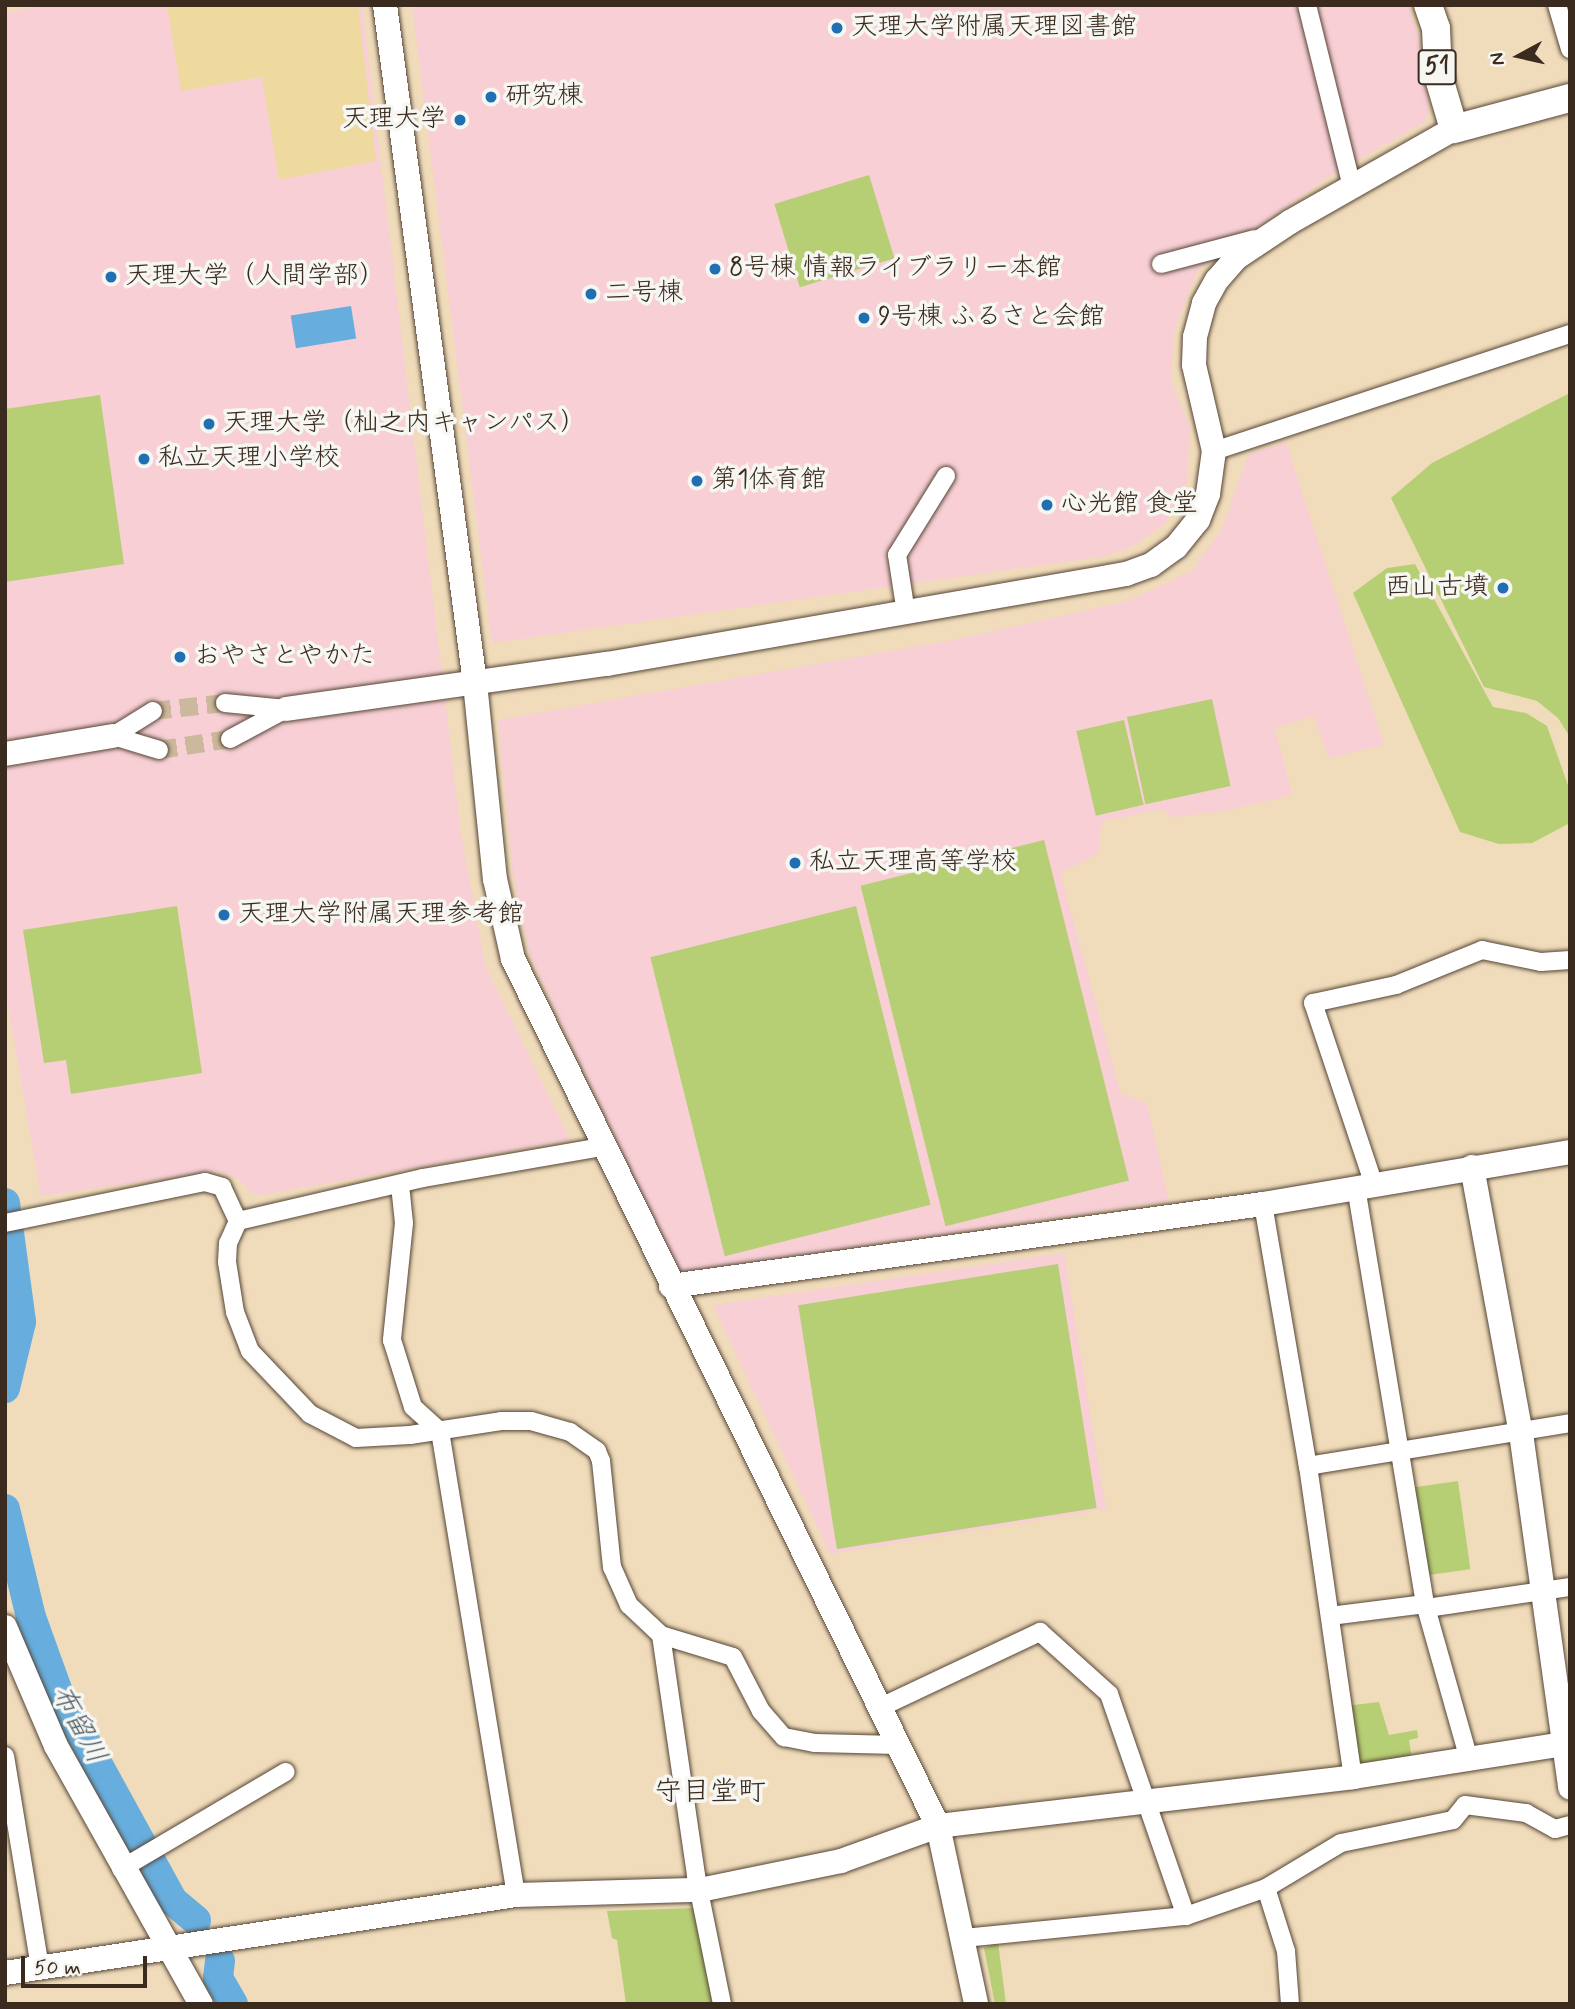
<!DOCTYPE html>
<meta charset="utf-8">
<style>
body{margin:0}
#map{position:relative;width:1575px;height:2009px;overflow:hidden;background:#f0dcbb;font-family:Mynerve,"Klee One",sans-serif}
div>[style]{position:absolute}
.built>*{inset:0;background:#f7cfd5}
.green>*{inset:0;background:#b6ce74;transform-origin:0 0}
.sand>*{inset:0;background:#eeda9e}
.water>*{inset:0;background:#67aede;transform-origin:0 0}
.river>*{height:30px;margin:-15px;padding:0 15px;transform-origin:15px;border-radius:15px;background:#67aede}
.street-tunnel>*{height:18px;margin-top:-9px;transform-origin:0;background:repeating-linear-gradient(90deg,#ccb89c 0 18px,transparent 0 27px)}
.roads{filter:drop-shadow(0 0 2px #564536) drop-shadow(0 0 2px #564536)}
.street>*{height:18px;margin:-9px;padding:0 9px;transform-origin:9px;border-radius:9px;background:#fff}
.secondary>*{height:24px;margin:-12px;padding:0 12px;transform-origin:12px;border-radius:12px;background:#fff}
.primary>*{height:28px;margin:-14px;padding:0 14px;transform-origin:14px;border-radius:14px;background:#fff}
.dots>*{width:19px;height:19px;translate:-50% -50%;box-sizing:border-box;border:4px solid #f6f6f2;border-radius:50%}
span{translate:-50% -50%;white-space:nowrap;text-align:center;line-height:1.15;-webkit-text-stroke:7px #f6f6f2;paint-order:stroke}
.shield-label span{padding:2px 5px;background:#f6f6f2;border:2px solid;border-radius:5px;-webkit-text-stroke-width:0}
.shield-label{font-size:24px;color:#3b2a1e;font-weight:700}
.poi-label{font-size:26px;color:#3b2a1e}
.left{translate:0 -50%;text-align:left}
.right{translate:-100% -50%;text-align:right}
.water-label{font-size:28px;color:#4a5861;font-style:italic}
.neighbourhood-label{font-size:28px;color:#3b2a1e}
.frame{position:absolute;inset:0;border:7px solid #3b2a1e;pointer-events:none}
.north{position:absolute;left:1484px;top:21px;width:70px;height:70px;-webkit-text-stroke:5px #f6f6f2;paint-order:stroke;rotate:262deg;font-size:19px;font-weight:700;line-height:28px;text-align:center;color:#3b2a1e}
.north::after{content:'';display:block;margin:auto;width:24px;height:32px;background:#3b2a1e;clip-path:polygon(50% 0,100% 100%,50% 72%,0 100%)}
.scale{position:absolute;left:21px;top:1956px;width:126px;height:32px;box-sizing:border-box;border:4px solid #3b2a1e;border-top:0;padding-left:9px;font-size:21px;line-height:24px;white-space:nowrap;color:#3b2a1e;-webkit-text-stroke:5px #f6f6f2;paint-order:stroke}
</style>
<div id="map">
<div class="built">
<div style="clip-path:polygon(47px 5px,362px 5px,461px 834px,485px 965px,570px 1140px,256px 1196px,237px 1178px,215px 1171px,41px 1196px,5px 987px,5px 13px)"></div>
<div style="clip-path:polygon(412px 5px,1408px 5px,1418px 35px,1429px 110px,1425px 122px,1328px 177px,1198px 269px,1174px 332px,1171px 381px,1190px 428px,1187px 482px,1166px 523px,1134px 546px,1106px 556px,492px 643px)"></div>
<div style="clip-path:polygon(1286px 442px,1384px 745px,1329px 758px,1314px 716px,1275px 728px,1292px 795px,1225px 811px,1174px 817px,1159px 810px,1102px 821px,1098px 854px,1060px 873px,1121px 1094px,1147px 1103px,1169px 1201px,679px 1273px,530px 956px,513px 876px,498px 720px,959px 639px,1128px 601px,1192px 571px,1222px 529px,1248px 455px)"></div>
<div style="clip-path:polygon(1064px 1253px,1106px 1509px,830px 1554px,713px 1305px)"></div>
</div>
<div class="green">
<div style="left:869px;top:175px;width:87px;height:99px;rotate:73deg"></div>
<div style="clip-path:polygon(1570px 393px,1570px 737px,1558px 718px,1537px 701px,1484px 687px,1391px 498px,1432px 463px)"></div>
<div style="clip-path:polygon(100px 395px,124px 564px,5px 582px,5px 409px)"></div>
<div style="clip-path:polygon(1415px 564px,1493px 707px,1526px 713px,1547px 726px,1570px 791px,1570px 823px,1532px 843px,1499px 844px,1460px 832px,1353px 593px,1387px 568px)"></div>
<div style="left:1212px;top:699px;width:89px;height:87px;rotate:78deg"></div>
<div style="left:1124px;top:720px;width:87px;height:49px;rotate:77deg"></div>
<div style="left:1044px;top:840px;width:351px;height:189px;rotate:76deg"></div>
<div style="clip-path:polygon(177px 906px,202px 1073px,71px 1094px,66px 1060px,44px 1063px,23px 930px)"></div>
<div style="left:856px;top:906px;width:308px;height:212px;rotate:76deg"></div>
<div style="left:1058px;top:1264px;width:247px;height:263px;rotate:81deg"></div>
<div style="left:1458px;top:1481px;width:89px;height:46px;rotate:82deg"></div>
<div style="clip-path:polygon(1379px 1702px,1389px 1735px,1417px 1730px,1418px 1738px,1409px 1740px,1413px 1765px,1355px 1772px,1345px 1706px)"></div>
<div style="clip-path:polygon(695px 1908px,716px 2004px,626px 2004px,617px 1940px,612px 1938px,607px 1911px)"></div>
<div style="clip-path:polygon(998px 1942px,1006px 2004px,995px 2004px,984px 1948px)"></div>
</div>
<div class="sand">
<div style="clip-path:polygon(167px 5px,358px 5px,376px 161px,279px 180px,262px 77px,181px 91px)"></div>
</div>
<div class="water">
<div style="left:351px;top:306px;width:33px;height:61px;rotate:81deg"></div>
</div>
<div class="river">
<div style="left:5px;top:1203px;width:120px;rotate:82.3deg"></div>
<div style="left:21px;top:1322px;width:68px;rotate:103.6deg"></div>
<div style="left:5px;top:1509px;width:111px;rotate:76.5deg"></div>
<div style="left:31px;top:1617px;width:80px;rotate:70.2deg"></div>
<div style="left:58px;top:1692px;width:239px;rotate:61.2deg"></div>
<div style="left:173px;top:1901px;width:30px;rotate:40deg"></div>
<div style="left:220px;top:1961px;width:17px;rotate:97deg"></div>
<div style="left:218px;top:1978px;width:30px;rotate:60deg"></div>
</div>
<div class="street-tunnel">
<div style="left:153px;top:711px;width:72px;rotate:-6.3deg"></div>
<div style="left:159px;top:750px;width:72px;rotate:-8.8deg"></div>
</div>
<div class="roads">
<div class="street">
<div style="left:1307px;top:5px;width:187px;rotate:76.1deg"></div>
<div style="left:1557px;top:5px;width:46px;rotate:73.5deg"></div>
<div style="left:1161px;top:264px;width:97px;rotate:-14.9deg"></div>
<div style="left:1214px;top:451px;width:375px;rotate:-18.2deg"></div>
<div style="left:906px;top:613px;width:59px;rotate:-98.8deg"></div>
<div style="left:897px;top:555px;width:93px;rotate:-58.2deg"></div>
<div style="left:225px;top:703px;width:61px;rotate:5.6deg"></div>
<div style="left:113px;top:736px;width:48px;rotate:16.9deg"></div>
<div style="left:113px;top:736px;width:47px;rotate:-32deg"></div>
<div style="left:230px;top:739px;width:64px;rotate:-28.2deg"></div>
<div style="left:602px;top:1147px;width:182px;rotate:170.2deg"></div>
<div style="left:423px;top:1178px;width:190px;rotate:166.9deg"></div>
<div style="left:238px;top:1221px;width:24px;rotate:114deg"></div>
<div style="left:228px;top:1243px;width:19px;rotate:93deg"></div>
<div style="left:227px;top:1262px;width:51px;rotate:80.9deg"></div>
<div style="left:235px;top:1312px;width:42px;rotate:69deg"></div>
<div style="left:250px;top:1351px;width:87px;rotate:46.4deg"></div>
<div style="left:310px;top:1414px;width:52px;rotate:27.6deg"></div>
<div style="left:356px;top:1438px;width:54px;rotate:-3.2deg"></div>
<div style="left:410px;top:1435px;width:92px;rotate:-8.7deg"></div>
<div style="left:501px;top:1421px;width:30px"></div>
<div style="left:531px;top:1421px;width:41px;rotate:15.8deg"></div>
<div style="left:570px;top:1432px;width:33px;rotate:35deg"></div>
<div style="left:597px;top:1451px;width:11px;rotate:68deg"></div>
<div style="left:601px;top:1461px;width:107px;rotate:84.1deg"></div>
<div style="left:612px;top:1567px;width:42px;rotate:65.9deg"></div>
<div style="left:629px;top:1605px;width:44px;rotate:43.2deg"></div>
<div style="left:661px;top:1635px;width:75px;rotate:17deg"></div>
<div style="left:733px;top:1657px;width:61px;rotate:62.6deg"></div>
<div style="left:761px;top:1711px;width:35px;rotate:49deg"></div>
<div style="left:784px;top:1737px;width:32px;rotate:11deg"></div>
<div style="left:815px;top:1743px;width:83px;rotate:1.4deg"></div>
<div style="left:1373px;top:1182px;width:189px;rotate:-108.5deg"></div>
<div style="left:1313px;top:1003px;width:85px;rotate:-12.2deg"></div>
<div style="left:1396px;top:985px;width:93px;rotate:-22.1deg"></div>
<div style="left:1482px;top:950px;width:60px;rotate:11.5deg"></div>
<div style="left:1541px;top:962px;width:29px;rotate:-4deg"></div>
<div style="left:400px;top:1185px;width:38px;rotate:84deg"></div>
<div style="left:404px;top:1223px;width:118px;rotate:95.9deg"></div>
<div style="left:392px;top:1340px;width:70px;rotate:72.6deg"></div>
<div style="left:413px;top:1407px;width:36px;rotate:42deg"></div>
<div style="left:440px;top:1431px;width:470px;rotate:80.7deg"></div>
<div style="left:1356px;top:1187px;width:423px;rotate:80.6deg"></div>
<div style="left:1425px;top:1604px;width:161px;rotate:74.2deg"></div>
<div style="left:1263px;top:1204px;width:266px;rotate:80.3deg"></div>
<div style="left:1308px;top:1466px;width:314px;rotate:81.8deg"></div>
<div style="left:5px;top:1223px;width:204px;rotate:-11.6deg"></div>
<div style="left:205px;top:1182px;width:18px;rotate:16deg"></div>
<div style="left:222px;top:1187px;width:38px;rotate:65deg"></div>
<div style="left:1308px;top:1466px;width:266px;rotate:-9.3deg"></div>
<div style="left:1427px;top:1608px;width:145px;rotate:-8.4deg"></div>
<div style="left:1330px;top:1616px;width:96px;rotate:-7.2deg"></div>
<div style="left:661px;top:1635px;width:244px;rotate:81.7deg"></div>
<div style="left:696px;top:1876px;width:131px;rotate:78.5deg"></div>
<div style="left:881px;top:1707px;width:176px;rotate:-25.3deg"></div>
<div style="left:1040px;top:1632px;width:93px;rotate:41.9deg"></div>
<div style="left:1109px;top:1694px;width:235px;rotate:70.9deg"></div>
<div style="left:5px;top:1756px;width:215px;rotate:80.6deg"></div>
<div style="left:121px;top:1869px;width:191px;rotate:-30.5deg"></div>
<div style="left:1266px;top:1888px;width:66px;rotate:72.4deg"></div>
<div style="left:1286px;top:1951px;width:53px;rotate:85.7deg"></div>
<div style="left:964px;top:1938px;width:223px;rotate:-5.7deg"></div>
<div style="left:1186px;top:1916px;width:85px;rotate:-19.3deg"></div>
<div style="left:1266px;top:1888px;width:87px;rotate:-31deg"></div>
<div style="left:1341px;top:1843px;width:114px;rotate:-11.6deg"></div>
<div style="left:1453px;top:1820px;width:19px;rotate:-51deg"></div>
<div style="left:1465px;top:1805px;width:62px;rotate:7.5deg"></div>
<div style="left:1526px;top:1813px;width:33px;rotate:29deg"></div>
<div style="left:1555px;top:1829px;width:16px;rotate:-15deg"></div>
</div>
<div class="secondary">
<div style="left:385px;top:5px;width:684px;rotate:82.44deg"></div>
<div style="left:475px;top:683px;width:197px;rotate:84.2deg"></div>
<div style="left:495px;top:879px;width:82px;rotate:77.3deg"></div>
<div style="left:513px;top:959px;width:966px;rotate:63.89deg"></div>
<div style="left:938px;top:1826px;width:182px;rotate:77.9deg"></div>
<div style="left:286px;top:709px;width:324px;rotate:-8deg"></div>
<div style="left:607px;top:664px;width:527px;rotate:-9.84deg"></div>
<div style="left:1126px;top:574px;width:27px;rotate:-20deg"></div>
<div style="left:1151px;top:565px;width:31px;rotate:-36deg"></div>
<div style="left:1176px;top:547px;width:35px;rotate:-51deg"></div>
<div style="left:1198px;top:520px;width:28px;rotate:-69deg"></div>
<div style="left:1208px;top:494px;width:43px;rotate:-82.1deg"></div>
<div style="left:1214px;top:451px;width:88px;rotate:-103.1deg"></div>
<div style="left:1194px;top:365px;width:28px;rotate:-88deg"></div>
<div style="left:1195px;top:337px;width:35px;rotate:-75deg"></div>
<div style="left:1204px;top:303px;width:26px;rotate:-61deg"></div>
<div style="left:1217px;top:280px;width:29px;rotate:-49deg"></div>
<div style="left:1236px;top:258px;width:65px;rotate:-33.7deg"></div>
<div style="left:1290px;top:222px;width:189px;rotate:-29.6deg"></div>
<div style="left:5px;top:754px;width:109px;rotate:-9.5deg"></div>
<div style="left:1472px;top:1167px;width:270px;rotate:79.6deg"></div>
<div style="left:1521px;top:1433px;width:358px;rotate:82.1deg"></div>
<div style="left:671px;top:1286px;width:598px;rotate:-7.89deg"></div>
<div style="left:1263px;top:1204px;width:311px;rotate:-9.6deg"></div>
<div style="left:5px;top:1627px;width:129px;rotate:66.8deg"></div>
<div style="left:56px;top:1746px;width:296px;rotate:60.7deg"></div>
<div style="left:5px;top:1973px;width:517px;rotate:-8.68deg"></div>
<div style="left:516px;top:1895px;width:184px;rotate:-1.6deg"></div>
<div style="left:700px;top:1890px;width:144px;rotate:-11.6deg"></div>
<div style="left:841px;top:1861px;width:103px;rotate:-19.8deg"></div>
<div style="left:938px;top:1826px;width:418px;rotate:-6.7deg"></div>
<div style="left:1353px;top:1777px;width:220px;rotate:-8.9deg"></div>
</div>
<div class="primary">
<div style="left:1428px;top:5px;width:24px;rotate:71deg"></div>
<div style="left:1436px;top:28px;width:47px;rotate:87.6deg"></div>
<div style="left:1438px;top:75px;width:56px;rotate:73.5deg"></div>
<div style="left:1454px;top:129px;width:120px;rotate:-15deg"></div>
</div>
</div>
<div class="dots">
<div style="left:837px;top:28px;background:#1f6fb2"></div>
<div style="left:491px;top:97px;background:#1f6fb2"></div>
<div style="left:460px;top:120px;background:#1f6fb2"></div>
<div style="left:715px;top:269px;background:#1f6fb2"></div>
<div style="left:111px;top:277px;background:#1f6fb2"></div>
<div style="left:591px;top:294px;background:#1f6fb2"></div>
<div style="left:864px;top:318px;background:#1f6fb2"></div>
<div style="left:209px;top:424px;background:#1f6fb2"></div>
<div style="left:144px;top:459px;background:#1f6fb2"></div>
<div style="left:697px;top:481px;background:#1f6fb2"></div>
<div style="left:1047px;top:505px;background:#1f6fb2"></div>
<div style="left:1503px;top:588px;background:#1f6fb2"></div>
<div style="left:180px;top:657px;background:#1f6fb2"></div>
<div style="left:795px;top:863px;background:#1f6fb2"></div>
<div style="left:224px;top:915px;background:#1f6fb2"></div>
</div>
<div class="shield-label">
<span style="left:1437px;top:67px">51</span>
</div>
<div class="poi-label">
<span class="left" style="left:851px;top:28px">天理大学附属天理図書館</span>
<span class="left" style="left:505px;top:97px">研究棟</span>
<span class="right" style="left:446px;top:120px">天理大学</span>
<span class="left" style="left:729px;top:269px">8号棟 情報ライブラリー本館</span>
<span class="left" style="left:125px;top:277px">天理大学（人間学部）</span>
<span class="left" style="left:605px;top:294px">二号棟</span>
<span class="left" style="left:878px;top:318px">9号棟 ふるさと会館</span>
<span class="left" style="left:223px;top:424px">天理大学（杣之内キャンパス）</span>
<span class="left" style="left:158px;top:459px">私立天理小学校</span>
<span class="left" style="left:711px;top:481px">第1体育館</span>
<span class="left" style="left:1061px;top:505px">心光館 食堂</span>
<span class="right" style="left:1489px;top:588px">西山古墳</span>
<span class="left" style="left:194px;top:657px">おやさとやかた</span>
<span class="left" style="left:809px;top:863px">私立天理高等学校</span>
<span class="left" style="left:238px;top:915px">天理大学附属天理参考館</span>
</div>
<div class="water-label">
<span style="left:78px;top:1725px;rotate:62deg">布留川</span>
</div>
<div class="neighbourhood-label">
<span style="left:710px;top:1793px">守目堂町</span>
</div>
<div class="frame"></div>
<div class="north">N</div>
<div class="scale">50 m</div>
</div>
